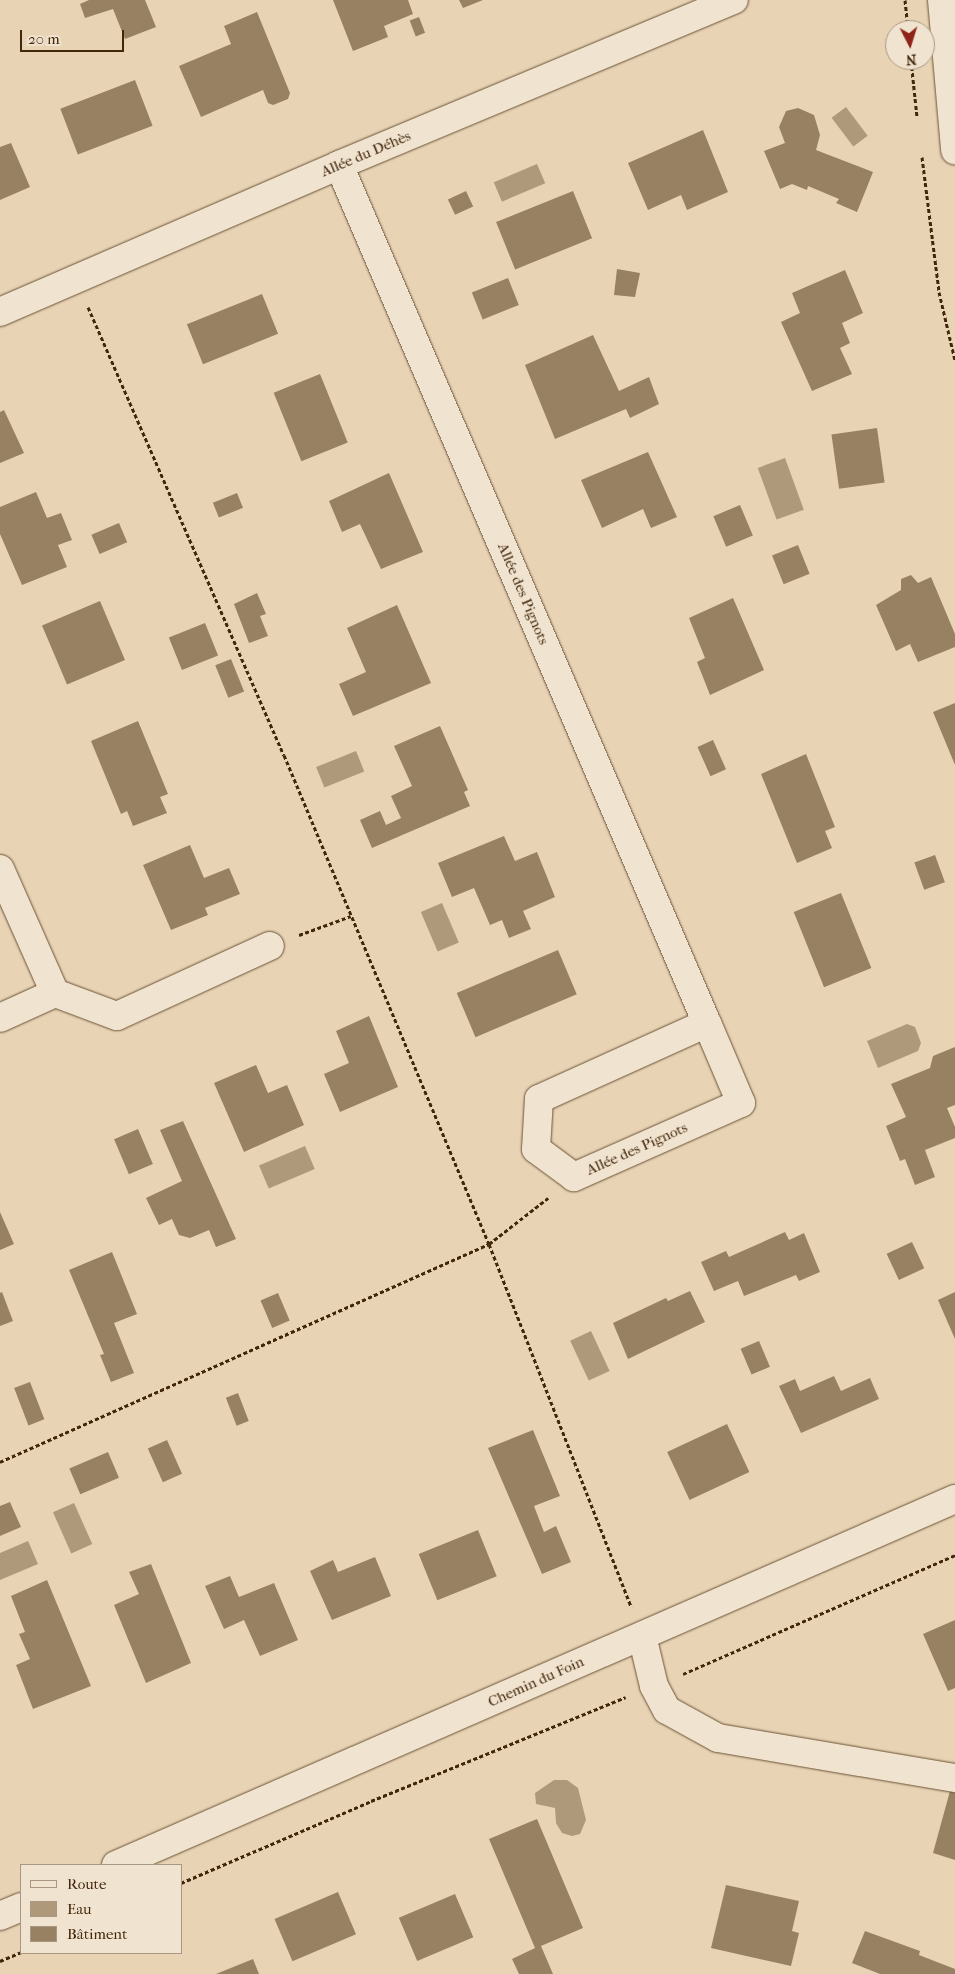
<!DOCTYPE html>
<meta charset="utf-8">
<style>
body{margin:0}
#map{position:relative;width:955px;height:1974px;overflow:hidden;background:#e8d4b5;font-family:"IM FELL French Canon",serif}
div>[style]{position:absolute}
.water>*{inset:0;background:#af997b;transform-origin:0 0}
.building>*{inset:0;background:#988063;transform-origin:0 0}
.path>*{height:3px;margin-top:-1.5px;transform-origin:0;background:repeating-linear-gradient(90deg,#41260b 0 4px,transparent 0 6.5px)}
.roads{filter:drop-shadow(0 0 1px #6b5236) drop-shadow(0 0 1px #6b5236)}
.minor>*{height:28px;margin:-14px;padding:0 14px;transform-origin:14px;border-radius:14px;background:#f0e3cf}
span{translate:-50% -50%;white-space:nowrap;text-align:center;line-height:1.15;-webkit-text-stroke:4px #f0e3cf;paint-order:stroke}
.street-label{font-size:15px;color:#41260b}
.legend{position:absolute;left:20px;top:1864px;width:162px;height:90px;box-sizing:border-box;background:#f0e3cf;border:1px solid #aa9781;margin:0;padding:6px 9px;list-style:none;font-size:15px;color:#41260b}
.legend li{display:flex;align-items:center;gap:10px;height:25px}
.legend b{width:25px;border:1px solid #aa9781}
.north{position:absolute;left:885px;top:20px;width:50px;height:50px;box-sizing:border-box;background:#f0e3cf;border:1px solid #aa9781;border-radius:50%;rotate:175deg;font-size:14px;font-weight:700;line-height:20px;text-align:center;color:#41260b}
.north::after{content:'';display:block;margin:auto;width:18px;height:22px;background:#8f2418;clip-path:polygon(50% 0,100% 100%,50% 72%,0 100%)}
.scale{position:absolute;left:20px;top:30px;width:104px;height:22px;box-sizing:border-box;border:2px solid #41260b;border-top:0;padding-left:6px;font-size:15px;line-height:18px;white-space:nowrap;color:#41260b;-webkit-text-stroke:4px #f0e3cf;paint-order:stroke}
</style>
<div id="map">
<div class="water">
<div style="left:846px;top:107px;width:36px;height:18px;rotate:53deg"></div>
<div style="left:537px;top:164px;width:21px;height:47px;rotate:67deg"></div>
<div style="left:785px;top:458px;width:55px;height:29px;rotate:70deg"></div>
<div style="left:356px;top:751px;width:22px;height:43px;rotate:68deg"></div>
<div style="left:442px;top:903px;width:43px;height:23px;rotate:67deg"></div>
<div style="clip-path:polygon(907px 1024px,915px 1027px,921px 1043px,918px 1051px,878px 1068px,867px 1041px)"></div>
<div style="left:305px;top:1146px;width:25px;height:50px;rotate:67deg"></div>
<div style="left:591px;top:1331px;width:44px;height:23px;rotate:65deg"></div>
<div style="left:74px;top:1503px;width:45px;height:23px;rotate:66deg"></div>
<div style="clip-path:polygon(28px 1541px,38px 1564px,0 1580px,0 1553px)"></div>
<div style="clip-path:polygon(554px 1780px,567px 1780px,578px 1788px,586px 1820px,580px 1834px,572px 1836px,562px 1833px,556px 1823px,555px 1808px,536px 1804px,535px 1793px)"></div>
</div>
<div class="building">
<div style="clip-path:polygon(89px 0,145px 0,156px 27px,125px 39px,113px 9px,85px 18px,80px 4px)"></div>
<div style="clip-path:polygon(333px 0,408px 0,413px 14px,384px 26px,388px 37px,353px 51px)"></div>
<div style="clip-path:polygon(459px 0,483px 0,463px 8px)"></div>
<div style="clip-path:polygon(257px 12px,290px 93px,288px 99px,273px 105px,268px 103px,263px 90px,201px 117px,179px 66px,231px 44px,224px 26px)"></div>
<div style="left:419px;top:17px;width:17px;height:10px;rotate:69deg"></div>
<div style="left:135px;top:80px;width:49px;height:80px;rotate:69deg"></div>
<div style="clip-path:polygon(798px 108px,814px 115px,820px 135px,816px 150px,873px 172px,857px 212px,836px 203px,839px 199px,808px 186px,807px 190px,792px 184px,780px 189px,764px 151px,785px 143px,779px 127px,786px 111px)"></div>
<div style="clip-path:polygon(703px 130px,728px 192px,687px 210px,681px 195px,648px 210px,628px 163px)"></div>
<div style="clip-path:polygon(11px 143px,30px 187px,0 200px,0 147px)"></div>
<div style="left:466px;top:191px;width:17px;height:20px;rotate:65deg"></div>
<div style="left:573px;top:191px;width:51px;height:83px;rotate:68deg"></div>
<div style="clip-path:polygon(617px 269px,640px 273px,635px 297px,614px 295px)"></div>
<div style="clip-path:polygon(845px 270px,863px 313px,842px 323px,850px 343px,840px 348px,852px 374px,812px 391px,781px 322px,800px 313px,792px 293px)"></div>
<div style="left:508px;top:278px;width:29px;height:39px;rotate:68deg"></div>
<div style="left:262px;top:294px;width:43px;height:81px;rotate:68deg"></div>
<div style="clip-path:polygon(593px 335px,619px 391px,649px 377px,659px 404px,630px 418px,626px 409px,555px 439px,525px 365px)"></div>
<div style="left:320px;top:374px;width:74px;height:50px;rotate:68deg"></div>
<div style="clip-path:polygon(4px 410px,24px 453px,0 463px,0 412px)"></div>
<div style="left:877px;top:428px;width:55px;height:46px;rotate:82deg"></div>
<div style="clip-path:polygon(648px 452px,677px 517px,651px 528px,643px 509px,602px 528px,581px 480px)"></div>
<div style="clip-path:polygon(389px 473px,423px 552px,381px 569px,360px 524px,342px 532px,329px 501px)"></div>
<div style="clip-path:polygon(36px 492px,47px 518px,61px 513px,72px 540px,58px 545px,67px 567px,22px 585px,0 534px,0 507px)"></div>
<div style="left:237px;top:493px;width:16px;height:26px;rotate:68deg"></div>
<div style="left:740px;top:505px;width:33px;height:29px;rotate:67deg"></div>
<div style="left:119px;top:523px;width:21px;height:30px;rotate:67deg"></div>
<div style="left:798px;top:545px;width:31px;height:28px;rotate:68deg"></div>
<div style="clip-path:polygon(911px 575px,918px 583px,931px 577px,955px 634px,955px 647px,918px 662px,910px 644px,896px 651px,876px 605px,901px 590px,901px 579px)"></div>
<div style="clip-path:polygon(257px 593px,266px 614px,260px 616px,268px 636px,249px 643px,234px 604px)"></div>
<div style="clip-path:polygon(733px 598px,764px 670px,710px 695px,697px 662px,705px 658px,689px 618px)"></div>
<div style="left:100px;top:601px;width:64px;height:63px;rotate:67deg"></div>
<div style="clip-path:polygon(397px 605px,431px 683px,353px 716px,339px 684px,366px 672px,347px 628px)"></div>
<div style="left:205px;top:623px;width:35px;height:39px;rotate:68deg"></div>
<div style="left:231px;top:659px;width:35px;height:17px;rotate:68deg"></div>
<div style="clip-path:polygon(955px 703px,955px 765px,933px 712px)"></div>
<div style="clip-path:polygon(138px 721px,168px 794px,160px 797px,167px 813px,133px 826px,127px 811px,121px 814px,91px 741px)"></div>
<div style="clip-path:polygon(440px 726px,468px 790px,464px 792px,470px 806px,372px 848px,360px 820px,380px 811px,386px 825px,401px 818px,391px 796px,412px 786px,394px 746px)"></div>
<div style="left:713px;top:740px;width:32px;height:17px;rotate:66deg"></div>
<div style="clip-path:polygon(806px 754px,835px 827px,825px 831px,832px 848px,797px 863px,761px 774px)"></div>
<div style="clip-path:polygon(504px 836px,515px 861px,537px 852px,555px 897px,523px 911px,531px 929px,509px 938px,502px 920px,490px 925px,474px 888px,452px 897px,438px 863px)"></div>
<div style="clip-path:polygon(190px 845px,204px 878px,229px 868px,240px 894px,205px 908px,208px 915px,171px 930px,143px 865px)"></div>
<div style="left:935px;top:855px;width:29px;height:22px;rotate:70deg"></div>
<div style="left:841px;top:893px;width:81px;height:51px;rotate:68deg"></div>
<div style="left:558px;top:950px;width:48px;height:110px;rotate:67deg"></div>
<div style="clip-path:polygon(369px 1016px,398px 1087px,340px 1112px,324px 1074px,349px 1063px,336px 1031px)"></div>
<div style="clip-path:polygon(955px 1047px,955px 1105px,947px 1108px,955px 1127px,955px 1138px,925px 1150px,935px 1177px,915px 1185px,905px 1159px,900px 1161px,886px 1126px,906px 1117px,891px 1084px,930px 1068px,933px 1056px)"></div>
<div style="clip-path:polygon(256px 1065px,268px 1093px,287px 1085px,304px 1125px,244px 1152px,214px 1083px)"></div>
<div style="clip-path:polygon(183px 1121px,236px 1239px,216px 1247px,209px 1230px,190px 1238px,179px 1235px,172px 1219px,159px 1225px,146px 1198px,182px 1181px,160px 1130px)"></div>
<div style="left:138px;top:1129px;width:38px;height:26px;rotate:67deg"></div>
<div style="clip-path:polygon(0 1212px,14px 1244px,0 1250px)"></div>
<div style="clip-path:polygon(785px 1232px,789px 1240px,804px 1233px,820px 1272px,799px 1281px,796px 1275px,744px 1296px,738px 1281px,714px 1291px,701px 1262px,726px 1251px,729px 1257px)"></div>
<div style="left:912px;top:1242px;width:29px;height:28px;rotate:65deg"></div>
<div style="clip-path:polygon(112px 1252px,137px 1314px,114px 1323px,134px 1373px,111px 1382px,100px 1355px,104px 1354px,69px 1270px)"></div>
<div style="clip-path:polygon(690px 1291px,705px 1322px,628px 1359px,613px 1323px,666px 1298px,668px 1301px)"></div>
<div style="clip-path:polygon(2px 1292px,13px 1321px,0 1326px,0 1293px)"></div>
<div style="clip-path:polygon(955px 1292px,955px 1339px,938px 1300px)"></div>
<div style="left:278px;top:1293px;width:30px;height:19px;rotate:67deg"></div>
<div style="left:759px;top:1341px;width:28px;height:20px;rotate:67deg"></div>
<div style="clip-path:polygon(834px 1376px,841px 1391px,870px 1378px,879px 1399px,801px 1433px,779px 1386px,795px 1379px,800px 1391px)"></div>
<div style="left:30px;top:1382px;width:40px;height:17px;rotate:69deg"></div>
<div style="left:238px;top:1393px;width:30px;height:13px;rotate:69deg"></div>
<div style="left:727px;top:1424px;width:53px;height:66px;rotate:65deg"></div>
<div style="clip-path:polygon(533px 1430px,560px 1496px,534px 1506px,544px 1532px,556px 1526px,571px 1562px,542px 1574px,488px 1448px)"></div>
<div style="left:167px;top:1440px;width:37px;height:21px;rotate:66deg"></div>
<div style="left:108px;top:1452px;width:28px;height:42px;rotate:67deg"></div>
<div style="clip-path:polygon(10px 1502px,21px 1527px,0 1536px,0 1506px)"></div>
<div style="left:478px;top:1530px;width:50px;height:64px;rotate:68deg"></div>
<div style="clip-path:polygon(375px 1557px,391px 1596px,332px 1620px,310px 1571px,333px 1560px,338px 1572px)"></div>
<div style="clip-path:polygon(151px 1564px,191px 1663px,146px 1683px,114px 1605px,139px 1594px,129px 1572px)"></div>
<div style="clip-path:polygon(230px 1576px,239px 1597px,274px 1583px,298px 1640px,260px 1656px,244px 1620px,224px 1629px,205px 1586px)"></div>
<div style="clip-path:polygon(47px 1580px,91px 1686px,33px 1709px,16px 1665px,30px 1659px,19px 1634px,25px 1632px,11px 1596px)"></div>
<div style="clip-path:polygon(955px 1620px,955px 1688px,948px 1691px,923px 1634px)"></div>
<div style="clip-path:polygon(950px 1791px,955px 1793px,955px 1860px,933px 1853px)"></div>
<div style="clip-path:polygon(537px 1819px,583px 1928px,541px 1946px,553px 1974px,519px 1974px,512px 1959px,535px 1948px,489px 1839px)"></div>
<div style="clip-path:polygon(726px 1885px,799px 1901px,792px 1931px,799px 1933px,791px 1966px,711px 1948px)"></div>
<div style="left:338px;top:1892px;width:46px;height:69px;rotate:67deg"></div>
<div style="left:455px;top:1894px;width:47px;height:61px;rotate:67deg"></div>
<div style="clip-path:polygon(865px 1931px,920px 1951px,919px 1955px,955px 1969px,955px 1974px,880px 1974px,852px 1963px)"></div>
<div style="clip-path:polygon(253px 1959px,259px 1974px,216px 1974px)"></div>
</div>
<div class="path">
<div style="left:905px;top:0;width:30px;rotate:84deg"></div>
<div style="left:911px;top:60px;width:57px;rotate:84deg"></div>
<div style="left:922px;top:157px;width:136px;rotate:82.8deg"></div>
<div style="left:939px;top:292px;width:70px;rotate:76.8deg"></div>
<div style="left:88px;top:307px;width:489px;rotate:66.4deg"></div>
<div style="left:284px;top:755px;width:530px;rotate:67.26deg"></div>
<div style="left:489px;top:1244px;width:390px;rotate:68.6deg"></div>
<div style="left:299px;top:935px;width:55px;rotate:-20.1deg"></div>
<div style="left:0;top:1462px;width:535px;rotate:-24.03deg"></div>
<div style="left:489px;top:1244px;width:75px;rotate:-37.9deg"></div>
<div style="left:683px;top:1674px;width:297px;rotate:-23.6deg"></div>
<div style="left:181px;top:1883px;width:207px;rotate:-23.3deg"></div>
<div style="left:371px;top:1801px;width:275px;rotate:-22.2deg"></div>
<div style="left:0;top:1961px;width:23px;rotate:-23deg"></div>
</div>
<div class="roads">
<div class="minor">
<div style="left:942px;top:0;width:151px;rotate:85deg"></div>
<div style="left:339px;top:165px;width:934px;rotate:66.79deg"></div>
<div style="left:707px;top:1023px;width:87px;rotate:67deg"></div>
<div style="left:741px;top:1103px;width:183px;rotate:156.1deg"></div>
<div style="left:574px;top:1177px;width:47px;rotate:-143.6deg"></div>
<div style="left:536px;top:1149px;width:50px;rotate:-86.6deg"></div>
<div style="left:539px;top:1099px;width:184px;rotate:-24.3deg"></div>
<div style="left:0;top:312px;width:369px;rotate:-23.4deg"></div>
<div style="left:339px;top:165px;width:428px;rotate:-22.7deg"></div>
<div style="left:0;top:869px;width:136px;rotate:66.1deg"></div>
<div style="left:55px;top:993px;width:60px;rotate:155.6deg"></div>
<div style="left:55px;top:993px;width:66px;rotate:20.4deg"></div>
<div style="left:117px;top:1016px;width:168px;rotate:-24.6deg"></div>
<div style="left:642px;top:1636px;width:51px;rotate:76.5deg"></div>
<div style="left:654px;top:1686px;width:27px;rotate:62deg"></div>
<div style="left:667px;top:1710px;width:58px;rotate:28.8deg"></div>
<div style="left:718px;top:1738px;width:240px;rotate:9.6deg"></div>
<div style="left:116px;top:1865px;width:915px;rotate:-23.57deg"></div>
<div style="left:0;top:1916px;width:23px;rotate:-23deg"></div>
</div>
</div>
<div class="street-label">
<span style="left:366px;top:154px;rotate:-23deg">Allée du Déhès</span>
<span style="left:523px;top:594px;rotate:67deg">Allée des Pignots</span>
<span style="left:637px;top:1149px;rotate:-24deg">Allée des Pignots</span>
<span style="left:536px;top:1682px;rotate:-24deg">Chemin du Foin</span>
</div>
<ul class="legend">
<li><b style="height:6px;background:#f0e3cf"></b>Route</li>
<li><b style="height:14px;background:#af997b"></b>Eau</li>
<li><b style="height:14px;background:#988063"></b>Bâtiment</li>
</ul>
<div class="north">N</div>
<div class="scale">20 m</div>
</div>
